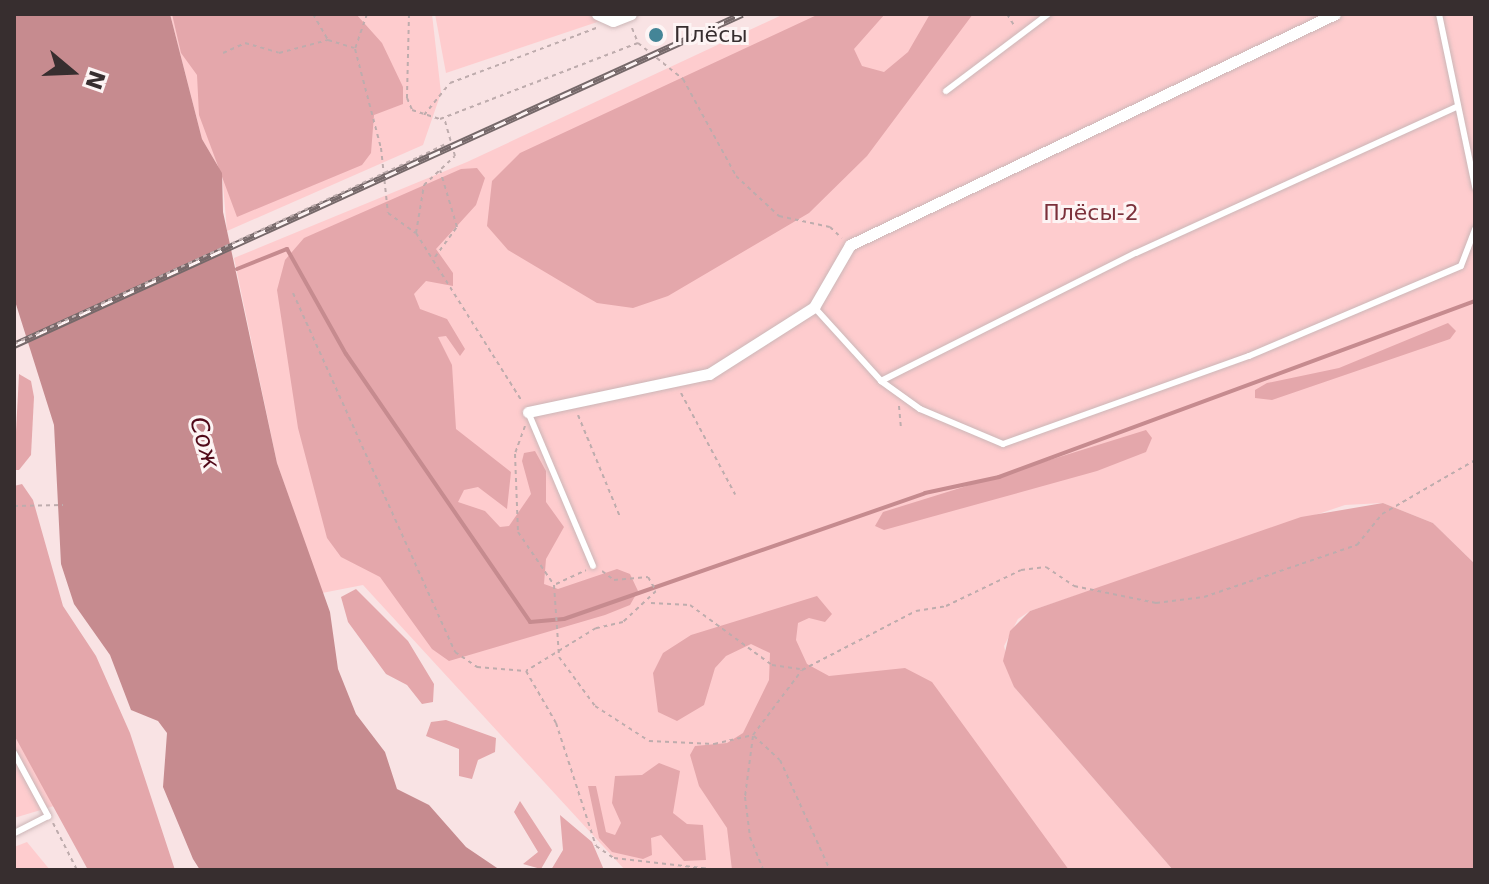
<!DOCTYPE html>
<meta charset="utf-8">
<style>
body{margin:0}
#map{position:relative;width:1489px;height:884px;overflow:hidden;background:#f9e3e4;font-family:"DejaVu Sans",sans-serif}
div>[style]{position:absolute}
.green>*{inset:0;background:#feccce}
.forest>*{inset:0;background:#e4a7ab}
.water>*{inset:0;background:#c68b8f}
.stream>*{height:4px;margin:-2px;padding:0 2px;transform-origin:2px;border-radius:2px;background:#c68b8f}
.path>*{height:2px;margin-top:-1px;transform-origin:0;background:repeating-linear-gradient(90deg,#beacad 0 4px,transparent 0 8px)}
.roads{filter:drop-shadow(0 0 2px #cbb6b7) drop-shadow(0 0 2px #cbb6b7)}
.lane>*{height:6px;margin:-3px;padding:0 3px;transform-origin:3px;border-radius:3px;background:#fff}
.street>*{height:11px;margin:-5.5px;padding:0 5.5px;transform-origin:5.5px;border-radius:5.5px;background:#fff}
.rail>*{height:7px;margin-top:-3.5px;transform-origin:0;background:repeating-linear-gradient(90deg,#fdf4f4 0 12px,#76696a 0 24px);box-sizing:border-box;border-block:2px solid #76696a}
.path-bridge>*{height:2px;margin-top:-1px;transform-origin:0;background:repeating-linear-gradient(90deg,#beacad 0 4px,transparent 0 8px)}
.dots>*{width:22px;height:22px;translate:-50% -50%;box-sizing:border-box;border:4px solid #fdf4f4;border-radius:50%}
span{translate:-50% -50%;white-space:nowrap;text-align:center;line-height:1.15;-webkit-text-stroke:6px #fdf4f4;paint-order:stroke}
.poi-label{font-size:22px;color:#372e2f}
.left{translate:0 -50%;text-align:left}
.park-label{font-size:22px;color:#7b313b}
.water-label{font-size:24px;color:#510919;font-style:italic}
.frame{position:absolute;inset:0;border:16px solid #372e2f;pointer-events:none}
.north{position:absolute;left:32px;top:32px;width:80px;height:80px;-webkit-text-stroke:6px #fdf4f4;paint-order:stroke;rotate:109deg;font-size:22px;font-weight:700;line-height:32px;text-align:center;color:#372e2f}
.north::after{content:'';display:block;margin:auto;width:28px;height:36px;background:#372e2f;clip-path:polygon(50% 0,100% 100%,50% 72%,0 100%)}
</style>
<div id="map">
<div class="green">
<div style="clip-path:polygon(170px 14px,432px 14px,441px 93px,423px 145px,227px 231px,222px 173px,202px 139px)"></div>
<div style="clip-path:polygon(435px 14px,621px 14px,446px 73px)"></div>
<div style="clip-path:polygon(784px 14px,1475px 14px,1475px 564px,1433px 523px,1383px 503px,1345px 505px,1030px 611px,1018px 619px,1004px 646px,1014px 687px,1173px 870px,625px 870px,363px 585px,322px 593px,277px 463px,234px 258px,467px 162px)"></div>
<div style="clip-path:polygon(14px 735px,54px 806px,14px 818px)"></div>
<div style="clip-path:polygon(27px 842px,50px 870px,14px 870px,14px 847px)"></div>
</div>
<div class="forest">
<div style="clip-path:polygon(172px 14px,356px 14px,382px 43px,403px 87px,403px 104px,374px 115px,371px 153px,362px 165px,237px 217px,199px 115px,197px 75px,181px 53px)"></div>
<div style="clip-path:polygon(819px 14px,885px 14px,854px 49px,862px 66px,884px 72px,908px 52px,930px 14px,973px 14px,867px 156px,809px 213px,668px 296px,633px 308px,597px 303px,508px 250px,487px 226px,492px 181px,520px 153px)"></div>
<div style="clip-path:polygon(477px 168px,485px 178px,476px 205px,436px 249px,453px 273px,453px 286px,426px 281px,414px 294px,420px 309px,447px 319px,465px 349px,460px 356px,446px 336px,438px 337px,452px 365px,456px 429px,511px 472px,507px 509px,478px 487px,464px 490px,458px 502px,485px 511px,500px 527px,509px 526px,531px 494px,522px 461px,524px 453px,535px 451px,546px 471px,546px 502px,564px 527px,546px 559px,544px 584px,558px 589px,617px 569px,630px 574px,638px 591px,630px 605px,605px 615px,449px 661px,432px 649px,380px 577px,341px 557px,327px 538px,298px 428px,277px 290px,285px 260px,304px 238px,461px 169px)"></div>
<div style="clip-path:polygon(1448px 323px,1456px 331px,1450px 339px,1272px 400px,1255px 398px,1255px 390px,1267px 383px,1339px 368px)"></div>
<div style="clip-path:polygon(19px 374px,31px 381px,34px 397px,31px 455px,19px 470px,14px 470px)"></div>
<div style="clip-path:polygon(1146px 430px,1152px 438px,1146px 452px,1097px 471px,884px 530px,875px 526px,883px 512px)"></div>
<div style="clip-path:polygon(22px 484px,33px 500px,63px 606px,96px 656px,130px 733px,175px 870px,88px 870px,14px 735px,14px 486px)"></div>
<div style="clip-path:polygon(1383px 503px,1433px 523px,1475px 564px,1475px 870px,1173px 870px,1014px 687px,1003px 661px,1010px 631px,1030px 611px,1301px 517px)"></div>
<div style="clip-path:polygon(356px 589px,408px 641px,434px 684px,433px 702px,422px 704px,407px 685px,386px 674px,348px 622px,341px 597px)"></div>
<div style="clip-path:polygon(817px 596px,832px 614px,825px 622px,809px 618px,798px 623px,796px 640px,807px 664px,829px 676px,905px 668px,932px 682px,1069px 870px,732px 870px,727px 828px,699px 786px,690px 755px,695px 746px,727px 743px,743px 733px,769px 680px,770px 653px,751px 644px,726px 656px,715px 668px,704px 705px,677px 721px,658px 712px,653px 673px,663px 653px,691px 635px)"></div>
<div style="clip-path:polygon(446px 720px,496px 738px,495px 752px,478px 760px,472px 779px,459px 776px,459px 749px,426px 736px,431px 722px)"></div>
<div style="clip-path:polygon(659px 763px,680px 771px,673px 813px,687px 824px,703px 825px,706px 860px,684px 861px,661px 835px,651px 838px,652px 855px,643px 859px,612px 852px,599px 838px,588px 786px,596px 786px,606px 832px,615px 835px,621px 823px,612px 803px,615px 776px,642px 775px)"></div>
<div style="clip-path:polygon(520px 801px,552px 850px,541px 869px,523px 864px,538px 852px,514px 812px)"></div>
<div style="clip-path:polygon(560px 815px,592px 842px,604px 870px,551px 870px,563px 850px)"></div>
</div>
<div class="water">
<div style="clip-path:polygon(14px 14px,170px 14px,202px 139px,222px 173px,223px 212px,277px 463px,330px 612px,338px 669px,356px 714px,385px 752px,397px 789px,429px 805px,466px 847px,500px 870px,200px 870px,193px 859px,163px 787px,167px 733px,158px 721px,131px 710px,110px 655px,74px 604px,61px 564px,54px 425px,14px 298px)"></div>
</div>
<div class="stream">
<div style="left:237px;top:269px;width:54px;rotate:-21.8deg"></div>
<div style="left:287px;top:249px;width:120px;rotate:60.7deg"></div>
<div style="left:346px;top:354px;width:325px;rotate:55.5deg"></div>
<div style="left:530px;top:622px;width:34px;rotate:-5deg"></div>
<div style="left:564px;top:619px;width:382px;rotate:-19.2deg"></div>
<div style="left:925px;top:493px;width:76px;rotate:-12.2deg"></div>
<div style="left:999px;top:477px;width:507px;rotate:-20.29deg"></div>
</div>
<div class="path">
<div style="left:313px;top:14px;width:30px;rotate:60deg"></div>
<div style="left:328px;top:40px;width:27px;rotate:17deg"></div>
<div style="left:367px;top:14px;width:37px;rotate:109deg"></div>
<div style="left:355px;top:49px;width:102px;rotate:75.3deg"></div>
<div style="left:381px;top:148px;width:65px;rotate:83.9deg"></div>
<div style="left:388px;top:213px;width:34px;rotate:36deg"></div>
<div style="left:416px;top:233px;width:199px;rotate:57.8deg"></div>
<div style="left:409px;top:14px;width:84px;rotate:91.4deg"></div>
<div style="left:407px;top:98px;width:13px;rotate:67deg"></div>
<div style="left:412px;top:110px;width:29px;rotate:18deg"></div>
<div style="left:440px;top:119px;width:212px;rotate:-21deg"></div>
<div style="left:1007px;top:14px;width:15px;rotate:58deg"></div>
<div style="left:632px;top:28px;width:16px;rotate:68deg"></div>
<div style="left:638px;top:43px;width:58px;rotate:38.7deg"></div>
<div style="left:683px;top:79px;width:111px;rotate:61.3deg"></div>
<div style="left:736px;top:176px;width:59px;rotate:42.9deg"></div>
<div style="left:779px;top:216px;width:52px;rotate:12.2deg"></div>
<div style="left:830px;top:227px;width:16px;rotate:43deg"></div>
<div style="left:223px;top:53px;width:24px;rotate:-24deg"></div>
<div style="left:245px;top:43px;width:35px;rotate:16deg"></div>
<div style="left:279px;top:53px;width:51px;rotate:-14.9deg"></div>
<div style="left:424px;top:115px;width:41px;rotate:-50.9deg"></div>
<div style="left:450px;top:83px;width:159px;rotate:-20.6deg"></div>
<div style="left:419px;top:157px;width:32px;rotate:-26deg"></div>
<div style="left:416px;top:233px;width:49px;rotate:-80.5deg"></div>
<div style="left:424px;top:185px;width:42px;rotate:-43.1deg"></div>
<div style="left:455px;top:156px;width:40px;rotate:-106deg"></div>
<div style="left:435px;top:257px;width:37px;rotate:-54deg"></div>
<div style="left:457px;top:227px;width:59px;rotate:-106.6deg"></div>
<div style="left:293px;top:293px;width:394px;rotate:65.7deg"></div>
<div style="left:455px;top:652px;width:27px;rotate:34deg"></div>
<div style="left:477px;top:667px;width:48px;rotate:4.8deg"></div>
<div style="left:681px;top:393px;width:115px;rotate:61.9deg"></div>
<div style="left:899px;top:406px;width:24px;rotate:85deg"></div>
<div style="left:578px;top:415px;width:110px;rotate:67.6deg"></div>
<div style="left:525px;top:426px;width:30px;rotate:110deg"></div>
<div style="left:515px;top:454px;width:78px;rotate:87.8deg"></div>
<div style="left:518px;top:532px;width:64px;rotate:55.8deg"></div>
<div style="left:554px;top:585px;width:72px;rotate:86deg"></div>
<div style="left:559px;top:657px;width:61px;rotate:53.7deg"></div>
<div style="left:595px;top:706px;width:64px;rotate:32.9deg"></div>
<div style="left:649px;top:741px;width:65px;rotate:2.6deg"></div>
<div style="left:714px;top:744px;width:40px;rotate:-13deg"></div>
<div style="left:753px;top:735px;width:81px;rotate:-53deg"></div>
<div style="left:802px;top:670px;width:128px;rotate:-27.4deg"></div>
<div style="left:916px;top:611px;width:30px;rotate:-9deg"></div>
<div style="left:946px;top:606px;width:83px;rotate:-25.6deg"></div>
<div style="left:1021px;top:570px;width:25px;rotate:-7deg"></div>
<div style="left:1046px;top:567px;width:34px;rotate:34deg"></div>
<div style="left:1074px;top:586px;width:84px;rotate:11.7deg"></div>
<div style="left:1156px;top:603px;width:48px;rotate:-7.1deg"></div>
<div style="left:1204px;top:597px;width:162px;rotate:-18.8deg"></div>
<div style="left:1357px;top:545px;width:40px;rotate:-51deg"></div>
<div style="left:1382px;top:514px;width:108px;rotate:-30.1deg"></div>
<div style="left:14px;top:506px;width:49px;rotate:-1.2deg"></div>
<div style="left:602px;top:571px;width:15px;rotate:37deg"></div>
<div style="left:614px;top:580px;width:34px;rotate:-5deg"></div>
<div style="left:648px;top:577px;width:16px;rotate:60deg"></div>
<div style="left:656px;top:591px;width:45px;rotate:136.8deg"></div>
<div style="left:623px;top:622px;width:28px;rotate:167deg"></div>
<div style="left:596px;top:628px;width:82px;rotate:148.4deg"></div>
<div style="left:526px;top:671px;width:60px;rotate:60deg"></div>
<div style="left:556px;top:723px;width:129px;rotate:72deg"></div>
<div style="left:596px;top:846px;width:22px;rotate:34deg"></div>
<div style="left:614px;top:858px;width:106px;rotate:6.5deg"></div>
<div style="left:556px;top:584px;width:33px;rotate:-25deg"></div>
<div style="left:651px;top:603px;width:39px;rotate:3deg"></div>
<div style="left:690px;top:605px;width:102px;rotate:36.2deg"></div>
<div style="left:772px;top:665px;width:28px;rotate:8deg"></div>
<div style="left:753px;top:736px;width:62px;rotate:97.5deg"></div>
<div style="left:745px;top:797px;width:40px;rotate:82.9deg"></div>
<div style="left:750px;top:837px;width:35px;rotate:68deg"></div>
<div style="left:754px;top:736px;width:35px;rotate:43deg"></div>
<div style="left:780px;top:760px;width:121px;rotate:65.6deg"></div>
<div style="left:53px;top:823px;width:53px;rotate:62.9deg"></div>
</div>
<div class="roads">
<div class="lane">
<div style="left:1439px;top:14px;width:177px;rotate:78.2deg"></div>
<div style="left:946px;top:91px;width:128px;rotate:-37deg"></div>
<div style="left:814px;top:307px;width:100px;rotate:47.8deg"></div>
<div style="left:881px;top:381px;width:48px;rotate:35.7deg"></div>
<div style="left:920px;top:409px;width:90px;rotate:22.9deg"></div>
<div style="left:1003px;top:444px;width:261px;rotate:-19.7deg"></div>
<div style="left:1249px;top:356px;width:230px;rotate:-23deg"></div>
<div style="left:1461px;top:266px;width:40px;rotate:-69deg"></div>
<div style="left:881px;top:381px;width:285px;rotate:-26.7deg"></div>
<div style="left:1136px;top:253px;width:352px;rotate:-24.5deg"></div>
<div style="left:528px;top:412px;width:167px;rotate:67.1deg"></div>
<div style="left:14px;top:753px;width:72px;rotate:61.6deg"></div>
<div style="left:48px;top:816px;width:38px;rotate:153deg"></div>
</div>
<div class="street">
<div style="left:597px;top:14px;width:17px;rotate:24deg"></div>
<div style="left:613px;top:21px;width:19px;rotate:-21deg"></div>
<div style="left:528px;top:412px;width:185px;rotate:-11.9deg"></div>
<div style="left:709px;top:374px;width:125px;rotate:-32.5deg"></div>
<div style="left:814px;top:307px;width:72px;rotate:-59.9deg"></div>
<div style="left:850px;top:245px;width:537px;rotate:-25.47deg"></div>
</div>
</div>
<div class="rail">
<div style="left:14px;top:345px;width:800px;rotate:-24.45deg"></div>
</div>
<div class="path-bridge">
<div style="left:14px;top:344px;width:446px;rotate:-24.8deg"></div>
</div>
<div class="dots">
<div style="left:656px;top:35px;background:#448597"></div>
</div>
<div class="poi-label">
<span class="left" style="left:674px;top:35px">Плёсы</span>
</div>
<div class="park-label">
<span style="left:1091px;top:213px">Плёсы-2</span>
</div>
<div class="water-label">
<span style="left:204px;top:443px;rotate:74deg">Сож</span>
</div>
<div class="frame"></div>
<div class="north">N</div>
</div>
